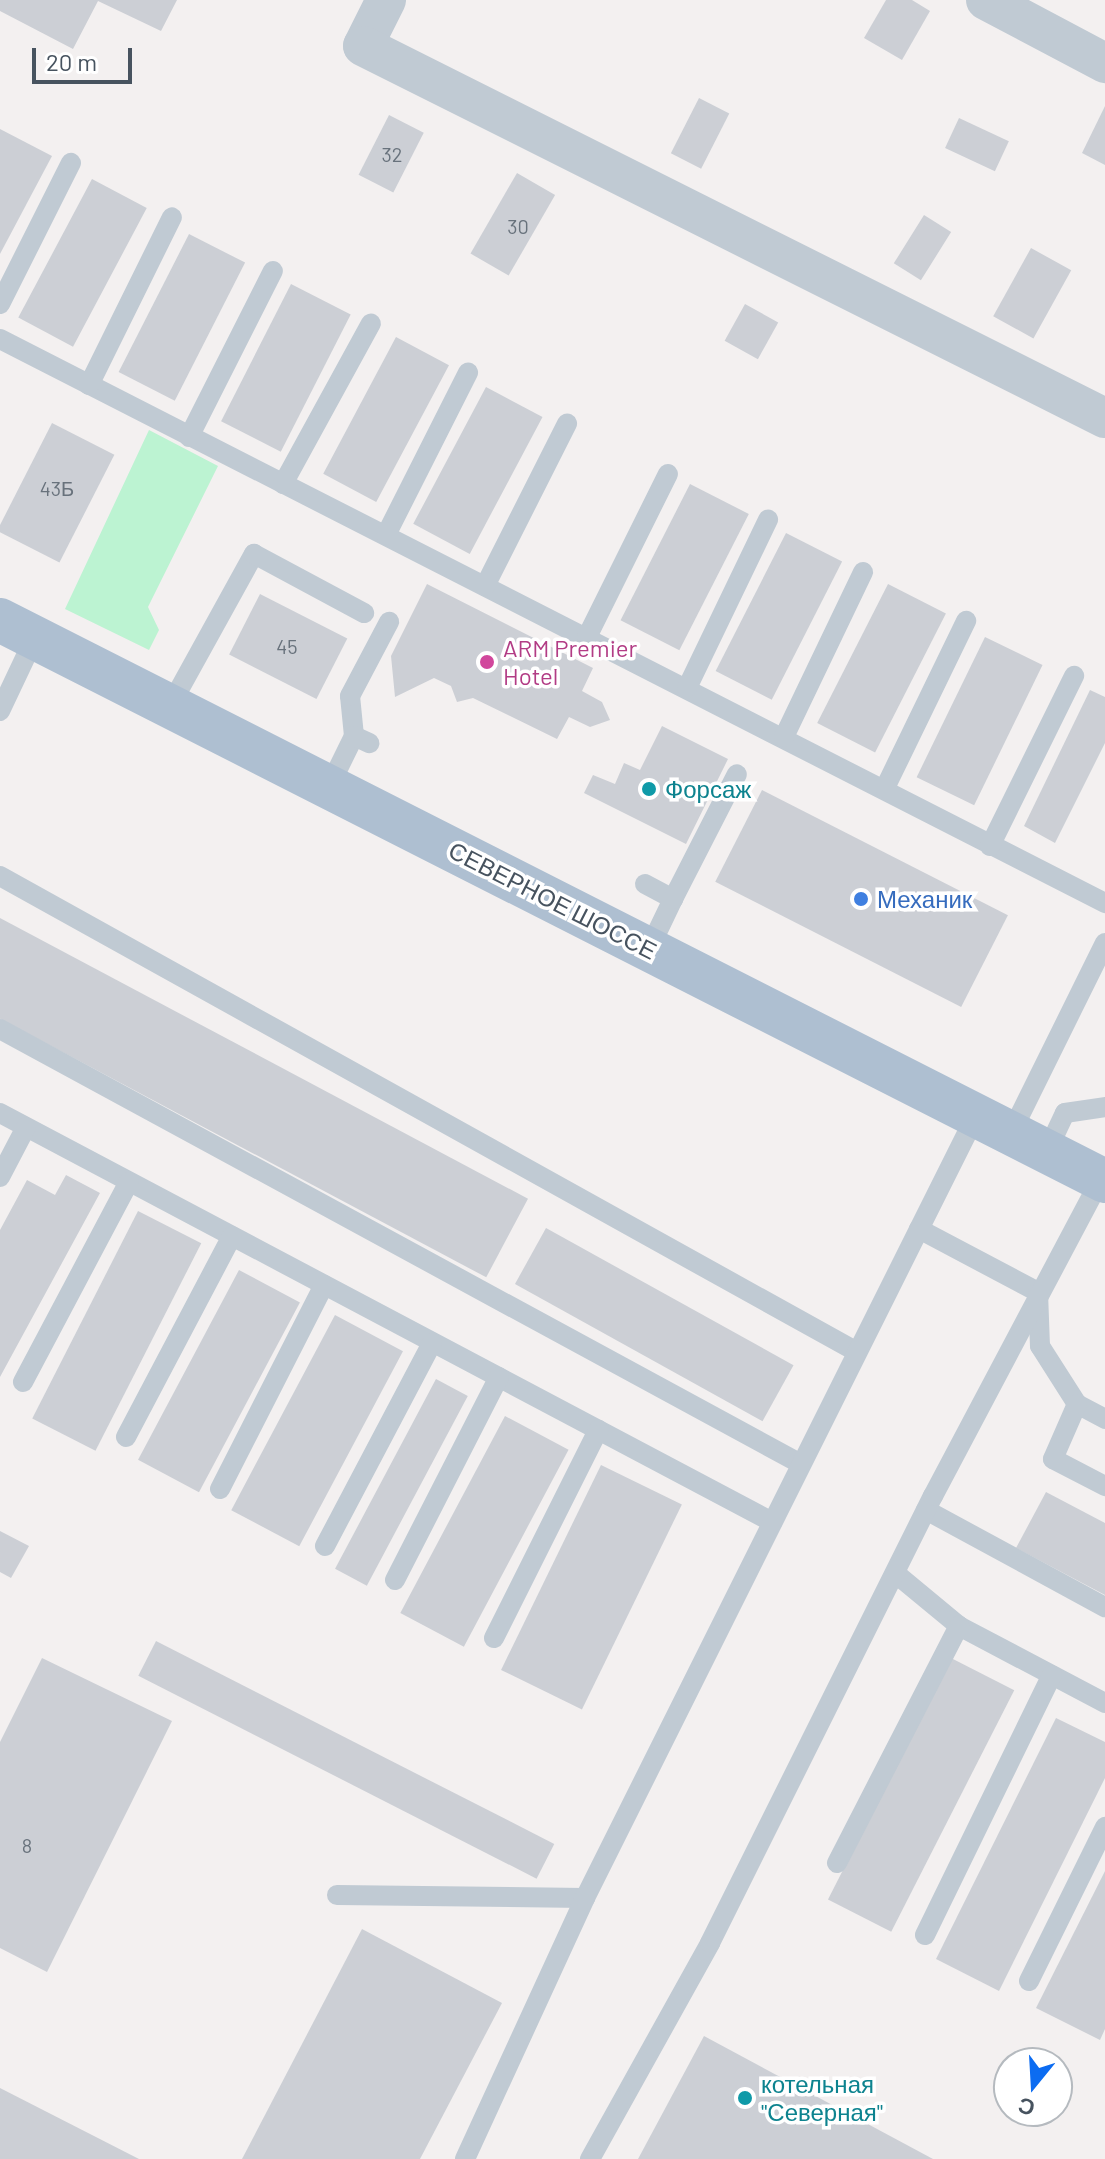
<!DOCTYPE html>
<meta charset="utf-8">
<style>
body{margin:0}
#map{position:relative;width:1105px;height:2159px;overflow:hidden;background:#f3f0f0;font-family:Barlow,sans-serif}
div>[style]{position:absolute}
.green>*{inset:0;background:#bcf3d2}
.building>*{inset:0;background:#cccfd5;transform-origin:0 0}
.service>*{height:20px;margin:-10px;padding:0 10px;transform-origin:10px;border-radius:10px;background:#c0cad3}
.minor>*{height:40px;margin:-20px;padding:0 20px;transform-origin:20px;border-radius:20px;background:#c0cad3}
.primary>*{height:44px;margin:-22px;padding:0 22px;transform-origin:22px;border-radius:22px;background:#aebfd1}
.dots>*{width:22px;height:22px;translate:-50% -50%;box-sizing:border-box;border:4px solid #fff;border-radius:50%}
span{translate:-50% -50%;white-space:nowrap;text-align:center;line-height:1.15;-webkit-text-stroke:7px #fff;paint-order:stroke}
.number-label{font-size:20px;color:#68727c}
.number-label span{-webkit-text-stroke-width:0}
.hotel-label{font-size:24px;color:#b23c85}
.left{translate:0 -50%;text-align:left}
.culture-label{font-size:24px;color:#0d838f}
.shop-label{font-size:24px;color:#366cbe}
.street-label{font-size:24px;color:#47535f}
.north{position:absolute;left:993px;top:2047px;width:80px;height:80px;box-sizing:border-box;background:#fff;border:2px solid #b5babf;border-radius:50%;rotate:198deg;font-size:22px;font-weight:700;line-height:32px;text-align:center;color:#47535f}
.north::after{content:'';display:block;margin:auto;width:28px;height:36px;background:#0c6cf1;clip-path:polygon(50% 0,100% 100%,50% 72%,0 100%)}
.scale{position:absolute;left:32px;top:48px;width:100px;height:36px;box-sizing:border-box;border:4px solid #47535f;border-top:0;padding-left:10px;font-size:24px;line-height:28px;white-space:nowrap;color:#47535f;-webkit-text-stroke:6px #fff;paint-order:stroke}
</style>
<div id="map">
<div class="green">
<div style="clip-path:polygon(149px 430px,218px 466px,148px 607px,159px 630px,149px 650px,65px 609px)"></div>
</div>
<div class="building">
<div style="clip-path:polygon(0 0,177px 0,161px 31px,98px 1px,73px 49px,0 11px)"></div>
<div style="clip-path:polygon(886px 0,912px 0,930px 11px,902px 60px,864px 38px)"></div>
<div style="left:699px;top:98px;width:34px;height:62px;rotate:27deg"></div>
<div style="clip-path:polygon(1105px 106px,1105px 165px,1082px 153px)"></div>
<div style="left:389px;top:115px;width:39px;height:67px;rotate:27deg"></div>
<div style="left:959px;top:118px;width:55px;height:33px;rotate:25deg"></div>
<div style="clip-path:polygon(0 129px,52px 156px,0 254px)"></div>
<div style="left:517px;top:173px;width:44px;height:93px;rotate:30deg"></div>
<div style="left:92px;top:179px;width:62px;height:157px;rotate:28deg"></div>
<div style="left:924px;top:215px;width:32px;height:57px;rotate:32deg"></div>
<div style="left:189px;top:234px;width:63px;height:155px;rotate:27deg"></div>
<div style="left:1031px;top:248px;width:46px;height:78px;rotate:29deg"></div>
<div style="left:291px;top:284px;width:67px;height:154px;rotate:27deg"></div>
<div style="left:745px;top:304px;width:38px;height:42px;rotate:29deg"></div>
<div style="left:396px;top:337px;width:60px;height:155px;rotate:28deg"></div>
<div style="left:486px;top:387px;width:64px;height:155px;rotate:28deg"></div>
<div style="left:52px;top:423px;width:70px;height:121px;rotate:27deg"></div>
<div style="left:690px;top:484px;width:66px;height:153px;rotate:27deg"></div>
<div style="left:786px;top:533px;width:63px;height:155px;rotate:27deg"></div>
<div style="clip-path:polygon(427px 584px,593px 668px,582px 691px,602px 702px,610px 720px,590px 727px,569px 717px,557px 739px,473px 698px,457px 702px,451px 686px,434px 678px,395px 697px,391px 656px)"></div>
<div style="left:888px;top:584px;width:65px;height:156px;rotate:27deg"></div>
<div style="left:260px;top:594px;width:98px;height:68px;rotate:27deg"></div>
<div style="left:985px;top:637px;width:64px;height:156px;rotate:26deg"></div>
<div style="clip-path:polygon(1090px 690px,1105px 697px,1105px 743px,1055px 843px,1024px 826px)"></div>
<div style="clip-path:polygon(662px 726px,728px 759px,686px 844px,584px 793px,593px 775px,615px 784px,624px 763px,640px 770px)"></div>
<div style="left:762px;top:790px;width:276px;height:103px;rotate:27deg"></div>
<div style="left:0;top:918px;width:598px;height:89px;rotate:28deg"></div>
<div style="clip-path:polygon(66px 1175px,100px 1193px,0 1377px,0 1230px,27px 1180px,55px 1195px)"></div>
<div style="left:138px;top:1211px;width:71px;height:233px;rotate:27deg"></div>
<div style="left:546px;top:1228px;width:283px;height:64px;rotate:29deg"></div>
<div style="left:239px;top:1270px;width:69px;height:215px;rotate:28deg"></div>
<div style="left:335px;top:1315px;width:77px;height:221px;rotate:28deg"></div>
<div style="left:436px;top:1379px;width:36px;height:215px;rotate:28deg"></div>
<div style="left:505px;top:1416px;width:72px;height:223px;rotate:28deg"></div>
<div style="left:601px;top:1465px;width:90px;height:228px;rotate:26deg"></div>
<div style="clip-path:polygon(1046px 1492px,1105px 1523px,1105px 1595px,1016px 1548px)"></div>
<div style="clip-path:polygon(0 1531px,29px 1546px,11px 1578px,0 1572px)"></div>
<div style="left:156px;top:1641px;width:447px;height:39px;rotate:27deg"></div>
<div style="clip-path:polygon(42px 1658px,172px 1721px,47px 1972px,0 1948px,0 1742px)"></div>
<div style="left:951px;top:1658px;width:71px;height:271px;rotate:27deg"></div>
<div style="clip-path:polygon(1056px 1718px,1105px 1742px,1105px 1778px,999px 1991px,936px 1959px)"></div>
<div style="clip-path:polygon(1105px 1871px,1105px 2029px,1100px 2040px,1036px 2008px)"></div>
<div style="clip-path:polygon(362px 1929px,502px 2003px,420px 2159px,242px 2159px)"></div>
<div style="clip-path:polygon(704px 2036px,933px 2159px,638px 2159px)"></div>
<div style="clip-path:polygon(0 2088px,139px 2159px,0 2159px)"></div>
</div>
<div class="service">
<div style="left:0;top:304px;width:158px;rotate:-63.3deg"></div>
<div style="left:0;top:339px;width:1241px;rotate:27.04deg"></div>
<div style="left:89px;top:385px;width:187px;rotate:-63.7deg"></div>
<div style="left:189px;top:437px;width:186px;rotate:-63.2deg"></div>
<div style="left:283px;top:484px;width:183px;rotate:-61.3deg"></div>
<div style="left:386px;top:535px;width:182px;rotate:-63.2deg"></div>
<div style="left:485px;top:586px;width:182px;rotate:-63.2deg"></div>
<div style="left:587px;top:637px;width:182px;rotate:-63.6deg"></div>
<div style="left:687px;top:688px;width:187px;rotate:-64.3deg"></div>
<div style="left:170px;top:706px;width:174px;rotate:-61.1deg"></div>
<div style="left:254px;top:554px;width:125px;rotate:28.2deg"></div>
<div style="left:0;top:711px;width:82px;rotate:-64.7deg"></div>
<div style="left:354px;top:736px;width:40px;rotate:-95.7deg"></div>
<div style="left:350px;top:696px;width:84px;rotate:-62.2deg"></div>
<div style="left:784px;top:737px;width:183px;rotate:-64.4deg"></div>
<div style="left:329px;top:787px;width:57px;rotate:-63.9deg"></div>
<div style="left:354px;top:736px;width:17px;rotate:25deg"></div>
<div style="left:885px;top:788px;width:186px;rotate:-64.1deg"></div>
<div style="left:990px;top:846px;width:190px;rotate:-63.7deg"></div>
<div style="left:0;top:876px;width:980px;rotate:29.05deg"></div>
<div style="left:645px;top:884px;width:32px;rotate:28deg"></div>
<div style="left:673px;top:899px;width:55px;rotate:115.6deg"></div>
<div style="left:673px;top:899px;width:140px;rotate:-62.9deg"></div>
<div style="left:0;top:1029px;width:911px;rotate:28.51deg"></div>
<div style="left:0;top:1113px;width:874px;rotate:27.91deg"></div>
<div style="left:1011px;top:1133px;width:212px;rotate:-63.7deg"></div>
<div style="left:1047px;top:1151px;width:42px;rotate:-64.7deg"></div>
<div style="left:1065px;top:1113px;width:40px;rotate:-8.5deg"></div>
<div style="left:0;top:1177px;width:56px;rotate:-62.5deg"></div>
<div style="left:919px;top:1229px;width:135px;rotate:27.9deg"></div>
<div style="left:1038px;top:1292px;width:54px;rotate:87.9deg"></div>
<div style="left:1040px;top:1346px;width:69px;rotate:57.5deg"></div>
<div style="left:1077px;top:1404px;width:32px;rotate:28deg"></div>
<div style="left:23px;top:1382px;width:226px;rotate:-62.1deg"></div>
<div style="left:1077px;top:1404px;width:60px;rotate:113.6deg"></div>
<div style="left:1053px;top:1459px;width:59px;rotate:27.4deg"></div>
<div style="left:126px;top:1437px;width:227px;rotate:-62.2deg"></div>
<div style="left:220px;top:1489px;width:229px;rotate:-63deg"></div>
<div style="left:926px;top:1510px;width:204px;rotate:28.5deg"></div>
<div style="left:325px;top:1546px;width:229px;rotate:-62.2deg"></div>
<div style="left:895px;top:1573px;width:83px;rotate:39.6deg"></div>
<div style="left:959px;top:1626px;width:165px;rotate:27.8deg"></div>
<div style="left:395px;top:1580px;width:228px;rotate:-62.9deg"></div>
<div style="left:494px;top:1638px;width:233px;rotate:-63.4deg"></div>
<div style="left:837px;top:1863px;width:267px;rotate:-62.8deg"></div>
<div style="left:337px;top:1895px;width:248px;rotate:0.7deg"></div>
<div style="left:585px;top:1898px;width:875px;rotate:-63.46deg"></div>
<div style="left:925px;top:1935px;width:289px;rotate:-64deg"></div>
<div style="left:1029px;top:1981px;width:172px;rotate:-63.7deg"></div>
<div style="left:465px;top:2159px;width:287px;rotate:-65.3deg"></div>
<div style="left:590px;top:2159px;width:247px;rotate:-60.9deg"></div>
<div style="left:710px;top:1943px;width:500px;rotate:-63.5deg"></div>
<div style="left:933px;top:1496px;width:359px;rotate:-62.1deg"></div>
</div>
<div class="minor">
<div style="left:386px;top:0;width:51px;rotate:116.6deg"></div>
<div style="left:363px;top:46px;width:830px;rotate:26.63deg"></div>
<div style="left:986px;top:0;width:135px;rotate:27.9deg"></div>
</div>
<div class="primary">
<div style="left:0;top:620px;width:1239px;rotate:26.92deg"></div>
</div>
<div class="dots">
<div style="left:487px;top:662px;background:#d1479c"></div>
<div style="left:649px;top:789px;background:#0f9aa8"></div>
<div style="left:861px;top:899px;background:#3f7fe0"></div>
<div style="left:745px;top:2098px;background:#0f9aa8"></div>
</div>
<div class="number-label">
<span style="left:392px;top:154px">32</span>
<span style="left:518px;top:226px">30</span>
<span style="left:57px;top:488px">43Б</span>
<span style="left:287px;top:646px">45</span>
<span style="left:27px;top:1845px">8</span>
</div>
<div class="hotel-label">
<span class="left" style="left:503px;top:662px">ARM Premier<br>Hotel</span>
</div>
<div class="culture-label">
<span class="left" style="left:665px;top:789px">Форсаж</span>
<span class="left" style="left:761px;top:2098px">котельная<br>"Северная"</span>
</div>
<div class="shop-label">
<span class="left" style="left:877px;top:899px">Механик</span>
</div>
<div class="street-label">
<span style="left:553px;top:900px;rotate:27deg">СЕВЕРНОЕ ШОССЕ</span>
</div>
<div class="north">С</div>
<div class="scale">20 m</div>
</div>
